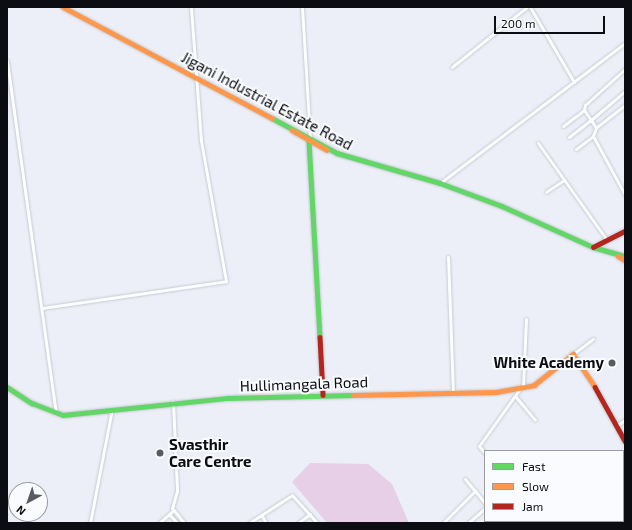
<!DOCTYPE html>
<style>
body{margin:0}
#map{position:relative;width:632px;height:530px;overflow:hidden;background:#eceff7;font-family:"Exo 2",sans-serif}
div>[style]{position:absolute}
.green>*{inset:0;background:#e7cfe8}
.stream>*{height:1px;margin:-0.5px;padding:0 0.5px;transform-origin:0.5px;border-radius:0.5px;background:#7bdde6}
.roads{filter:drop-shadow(0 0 1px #c7cad0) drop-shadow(0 0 1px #c7cad0)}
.street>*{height:3px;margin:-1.5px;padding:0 1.5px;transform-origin:1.5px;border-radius:1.5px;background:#fcfdfe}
.fast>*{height:4.5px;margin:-2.25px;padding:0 2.25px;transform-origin:2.25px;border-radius:2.25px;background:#63d668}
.slow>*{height:4.5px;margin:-2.25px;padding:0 2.25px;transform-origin:2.25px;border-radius:2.25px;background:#ff974d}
.jam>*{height:4.5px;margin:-2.25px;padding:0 2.25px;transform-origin:2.25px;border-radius:2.25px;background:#b3261e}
.dots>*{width:11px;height:11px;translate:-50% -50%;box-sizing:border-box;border:2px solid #f9fbfe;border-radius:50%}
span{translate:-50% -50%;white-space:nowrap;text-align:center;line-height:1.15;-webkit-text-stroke:4px #f9fbfe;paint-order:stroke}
.street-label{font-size:15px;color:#0b0d13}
.poi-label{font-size:15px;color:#0b0d13;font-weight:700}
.right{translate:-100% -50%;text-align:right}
.left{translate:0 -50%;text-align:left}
.frame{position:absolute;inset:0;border:8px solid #0b0d13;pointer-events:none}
.legend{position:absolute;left:484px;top:450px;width:140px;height:72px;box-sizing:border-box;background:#f9fbfe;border:1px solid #9a9ca0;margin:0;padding:5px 7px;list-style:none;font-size:12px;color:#0b0d13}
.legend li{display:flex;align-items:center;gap:8px;height:20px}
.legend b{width:20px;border:1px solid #9a9ca0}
.north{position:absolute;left:8px;top:482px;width:40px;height:40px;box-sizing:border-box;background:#f9fbfe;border:1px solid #9a9ca0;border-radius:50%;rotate:220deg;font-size:11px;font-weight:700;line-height:16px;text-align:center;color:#0b0d13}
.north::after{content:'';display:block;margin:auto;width:14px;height:18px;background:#5a5c63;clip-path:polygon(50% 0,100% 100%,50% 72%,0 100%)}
.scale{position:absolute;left:494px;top:16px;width:111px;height:18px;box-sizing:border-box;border:2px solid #0b0d13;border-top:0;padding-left:5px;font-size:12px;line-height:14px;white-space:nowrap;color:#0b0d13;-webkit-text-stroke:3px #f9fbfe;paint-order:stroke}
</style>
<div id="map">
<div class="green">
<div style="clip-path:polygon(310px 463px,368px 464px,392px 484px,409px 523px,327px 523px,292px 482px)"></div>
</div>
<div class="stream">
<div style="left:406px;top:521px;width:2px;rotate:90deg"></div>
</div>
<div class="roads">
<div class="street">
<div style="left:302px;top:7px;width:130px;rotate:86.5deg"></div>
<div style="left:530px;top:7px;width:87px;rotate:59.6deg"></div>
<div style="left:7px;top:61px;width:355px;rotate:82.1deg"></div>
<div style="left:452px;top:67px;width:96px;rotate:-38.7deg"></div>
<div style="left:625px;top:105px;width:37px;rotate:142deg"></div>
<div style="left:596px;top:128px;width:9px;rotate:111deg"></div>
<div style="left:593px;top:136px;width:67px;rotate:61.5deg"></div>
<div style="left:563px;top:126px;width:26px;rotate:-37deg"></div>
<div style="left:596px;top:128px;width:9px;rotate:-122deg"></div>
<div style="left:591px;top:120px;width:45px;rotate:-40.5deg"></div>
<div style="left:569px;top:137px;width:28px;rotate:-38deg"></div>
<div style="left:591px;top:120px;width:12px;rotate:-125deg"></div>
<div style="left:584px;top:110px;width:5px;rotate:-79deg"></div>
<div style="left:585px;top:105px;width:54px;rotate:-42deg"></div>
<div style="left:538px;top:143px;width:119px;rotate:54.6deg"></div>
<div style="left:576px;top:149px;width:21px;rotate:-37deg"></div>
<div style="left:440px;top:183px;width:232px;rotate:-37.1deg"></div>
<div style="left:546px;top:192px;width:22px;rotate:-34deg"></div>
<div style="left:448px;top:257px;width:136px;rotate:87.9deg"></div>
<div style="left:42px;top:308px;width:186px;rotate:-8.3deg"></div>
<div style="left:226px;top:281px;width:142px;rotate:-100.1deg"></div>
<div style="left:201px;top:141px;width:134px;rotate:-94.3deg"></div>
<div style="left:573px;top:354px;width:25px;rotate:-37deg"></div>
<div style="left:523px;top:387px;width:68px;rotate:-87.5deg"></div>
<div style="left:515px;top:396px;width:31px;rotate:50deg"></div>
<div style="left:173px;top:402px;width:89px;rotate:87.4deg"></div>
<div style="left:177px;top:491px;width:18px;rotate:106deg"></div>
<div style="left:172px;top:508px;width:19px;rotate:51deg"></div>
<div style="left:616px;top:426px;width:11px;rotate:-34deg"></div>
<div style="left:485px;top:453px;width:9px;rotate:-131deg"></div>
<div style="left:479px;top:446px;width:69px;rotate:-54.5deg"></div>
<div style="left:465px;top:479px;width:16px;rotate:50deg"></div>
<div style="left:623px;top:496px;width:3px;rotate:45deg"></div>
<div style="left:169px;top:514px;width:12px;rotate:48deg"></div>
<div style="left:262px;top:516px;width:8px;rotate:60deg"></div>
<div style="left:539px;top:521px;width:3px;rotate:45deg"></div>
<div style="left:598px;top:521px;width:3px;rotate:45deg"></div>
<div style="left:615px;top:521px;width:2px;rotate:63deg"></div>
<div style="left:90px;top:523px;width:116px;rotate:-79.1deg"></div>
<div style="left:159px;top:523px;width:18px;rotate:-41deg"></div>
<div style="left:249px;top:523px;width:51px;rotate:-33.1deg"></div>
<div style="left:292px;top:495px;width:38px;rotate:48deg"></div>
<div style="left:298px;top:523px;width:15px;rotate:-37deg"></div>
<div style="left:443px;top:523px;width:45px;rotate:-45deg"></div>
<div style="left:475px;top:491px;width:16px;rotate:50deg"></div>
<div style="left:468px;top:523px;width:23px;rotate:-41deg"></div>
</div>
<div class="fast">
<div style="left:272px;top:118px;width:74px;rotate:28.3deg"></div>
<div style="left:337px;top:153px;width:107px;rotate:16.2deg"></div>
<div style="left:440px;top:183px;width:66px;rotate:20.4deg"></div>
<div style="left:502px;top:206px;width:100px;rotate:24.3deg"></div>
<div style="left:593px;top:247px;width:33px;rotate:16deg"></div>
<div style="left:309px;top:141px;width:196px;rotate:86.8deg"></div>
<div style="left:7px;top:387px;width:30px;rotate:33deg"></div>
<div style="left:32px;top:403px;width:33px;rotate:21deg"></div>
<div style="left:63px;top:415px;width:166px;rotate:-5.9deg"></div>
<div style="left:228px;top:398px;width:125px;rotate:-1.4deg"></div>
<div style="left:623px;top:482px;width:2px"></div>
</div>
<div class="slow">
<div style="left:63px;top:7px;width:237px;rotate:28deg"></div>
<div style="left:292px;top:130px;width:40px;rotate:29.7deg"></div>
<div style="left:618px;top:256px;width:8px;rotate:30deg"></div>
<div style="left:353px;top:395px;width:143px;rotate:-1.2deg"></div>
<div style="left:496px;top:392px;width:39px;rotate:-10deg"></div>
<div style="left:534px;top:385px;width:50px;rotate:-38.5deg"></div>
<div style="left:573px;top:354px;width:40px;rotate:56deg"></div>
</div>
<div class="jam">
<div style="left:593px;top:247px;width:36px;rotate:-27deg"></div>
<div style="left:320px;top:337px;width:58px;rotate:87deg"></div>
<div style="left:595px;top:387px;width:62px;rotate:60.9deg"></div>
<div style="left:573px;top:523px;width:3px;rotate:-45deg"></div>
</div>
</div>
<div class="dots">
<div style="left:612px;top:363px;background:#5a5c63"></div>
<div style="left:160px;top:453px;background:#5a5c63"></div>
</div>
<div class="street-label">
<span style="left:267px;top:101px;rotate:28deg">Jigani Industrial Estate Road</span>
<span style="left:304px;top:384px;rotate:-2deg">Hullimangala Road</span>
</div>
<div class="poi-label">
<span class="right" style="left:604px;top:363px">White Academy</span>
<span class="left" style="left:169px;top:453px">Svasthir<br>Care Centre</span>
</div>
<div class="frame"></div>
<ul class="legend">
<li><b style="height:5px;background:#63d668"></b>Fast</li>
<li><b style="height:5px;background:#ff974d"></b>Slow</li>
<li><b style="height:5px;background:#b3261e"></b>Jam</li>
</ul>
<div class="north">N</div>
<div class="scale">200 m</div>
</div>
